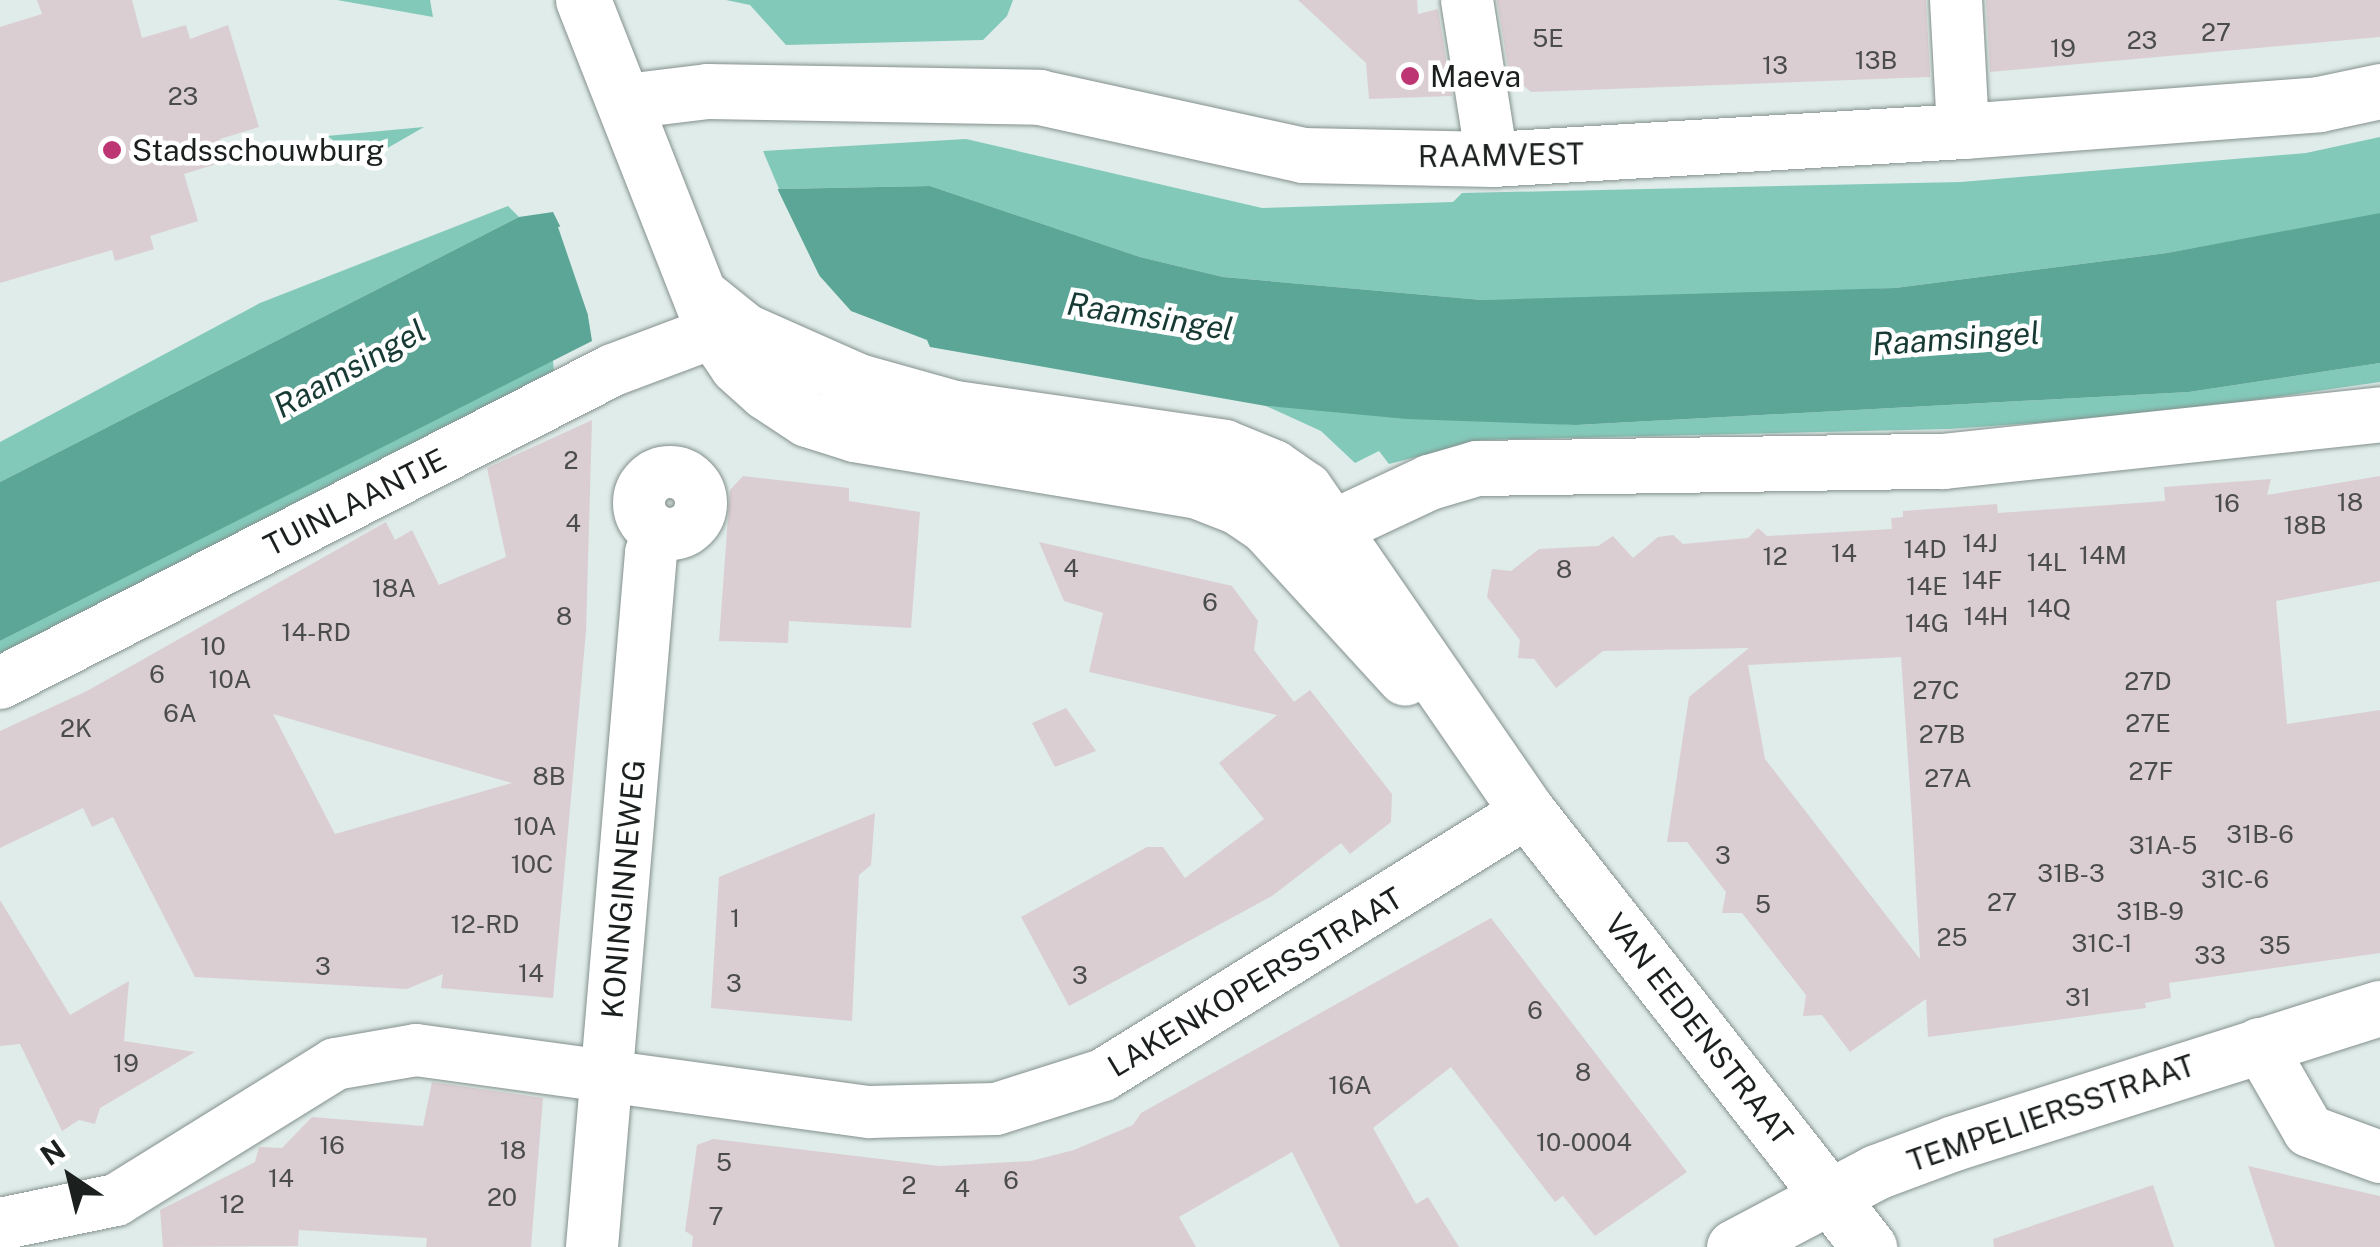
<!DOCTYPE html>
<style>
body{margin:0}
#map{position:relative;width:2380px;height:1247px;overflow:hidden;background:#dfece9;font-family:"Public Sans",sans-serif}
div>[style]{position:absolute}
.green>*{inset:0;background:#83c9ba}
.water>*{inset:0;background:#5ba697}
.pier>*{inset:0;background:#dfece9}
.building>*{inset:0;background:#dbced2}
.roads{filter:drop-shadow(0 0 2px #84908d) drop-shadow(0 0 2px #84908d)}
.minor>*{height:52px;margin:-26px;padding:0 26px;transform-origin:26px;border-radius:26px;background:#fff}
.minor>.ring{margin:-26px;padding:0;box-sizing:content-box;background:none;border:52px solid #fff;border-radius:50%}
.tertiary>*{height:55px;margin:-27.5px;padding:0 27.5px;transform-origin:27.5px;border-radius:27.5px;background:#fff}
.secondary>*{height:55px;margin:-27.5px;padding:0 27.5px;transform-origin:27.5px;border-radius:27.5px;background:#fff}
.dots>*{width:28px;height:28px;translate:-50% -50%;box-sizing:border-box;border:5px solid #fff;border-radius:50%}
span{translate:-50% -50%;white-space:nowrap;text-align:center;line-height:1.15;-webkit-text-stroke:9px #fff;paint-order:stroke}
.number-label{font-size:25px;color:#4b4c4c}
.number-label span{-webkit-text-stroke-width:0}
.poi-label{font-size:30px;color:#1b201f}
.left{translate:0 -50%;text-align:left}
.street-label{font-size:30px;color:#1b201f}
.water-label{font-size:32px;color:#173b34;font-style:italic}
.north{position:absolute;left:20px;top:1127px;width:100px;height:100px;-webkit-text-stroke:8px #fff;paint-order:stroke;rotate:325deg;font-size:28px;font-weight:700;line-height:40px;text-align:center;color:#1b201f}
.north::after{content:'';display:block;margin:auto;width:35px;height:45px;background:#1b201f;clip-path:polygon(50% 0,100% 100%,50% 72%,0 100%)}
</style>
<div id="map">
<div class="green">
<div style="clip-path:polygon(337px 0,430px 0,433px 17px)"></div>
<div style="clip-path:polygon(726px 0,1013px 0,1007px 16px,983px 40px,786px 45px,750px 5px)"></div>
<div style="clip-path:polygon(424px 127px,365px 161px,327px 136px)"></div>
<div style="clip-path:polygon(2380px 137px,2380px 213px,2370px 216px,2167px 253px,1895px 288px,1679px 298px,1482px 300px,1223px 277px,1140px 257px,930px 186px,779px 189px,763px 151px,966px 139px,1262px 208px,1453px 202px,1462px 193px,1961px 182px,2306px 153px)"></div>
<div style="clip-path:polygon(508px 206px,519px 217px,0 482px,0 442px,260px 303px)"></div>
<div style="clip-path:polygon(553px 360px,554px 373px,0 666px,0 641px)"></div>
<div style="clip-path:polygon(2380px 363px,2380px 382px,2150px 415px,1949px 429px,1482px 440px,1389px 464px,1379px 451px,1355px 463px,1321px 431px,1266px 406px,1576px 425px,2189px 392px)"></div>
</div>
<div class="water">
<div style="clip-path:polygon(930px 186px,1140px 257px,1223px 277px,1482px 300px,1895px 288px,2167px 253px,2380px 213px,2380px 363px,2189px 392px,1576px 425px,1407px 419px,1266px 406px,930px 347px,927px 340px,851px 311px,817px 273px,588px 316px,592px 341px,0 641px,0 482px,519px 217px,553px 212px,562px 230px,779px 189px)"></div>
</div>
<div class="pier">
<div style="clip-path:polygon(776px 186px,820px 277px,589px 318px,558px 227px)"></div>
</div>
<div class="building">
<div style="clip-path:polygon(37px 0,132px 0,142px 38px,186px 25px,190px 39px,228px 25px,259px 127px,220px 139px,226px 161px,184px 174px,198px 221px,150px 236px,154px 249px,115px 261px,112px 250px,0 283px,0 27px,42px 14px)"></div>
<div style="clip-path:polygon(1298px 0,1417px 0,1418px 14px,1438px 9px,1452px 96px,1369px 99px,1366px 63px)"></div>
<div style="clip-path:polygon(1497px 0,1926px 0,1930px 77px,1531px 92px,1509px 73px)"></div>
<div style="clip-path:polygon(1986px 0,2380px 0,2380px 37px,1990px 72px)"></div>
<div style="clip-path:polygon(evenodd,592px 420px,586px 631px,553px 998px,441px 988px,443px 974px,407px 989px,195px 977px,113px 817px,92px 827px,83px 808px,0 848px,0 731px,87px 691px,386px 522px,395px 540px,412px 530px,439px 585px,506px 557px,487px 468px,592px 420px,273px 714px,512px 783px,335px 834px,273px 714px)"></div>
<div style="clip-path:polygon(743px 476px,849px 488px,849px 501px,920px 512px,911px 628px,789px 621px,788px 643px,719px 641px,730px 490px)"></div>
<div style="clip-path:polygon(evenodd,2380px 476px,2380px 581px,2276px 601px,2287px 724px,2380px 710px,2380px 953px,2169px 983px,2171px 998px,2145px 1003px,2146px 1008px,1928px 1037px,1926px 999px,1850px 1052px,1822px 1015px,1803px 1016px,1806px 995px,1742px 913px,1722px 913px,1726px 892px,1687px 842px,1667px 842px,1689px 697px,1749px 648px,1603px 651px,1556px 688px,1534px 659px,1518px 658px,1520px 640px,1487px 597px,1492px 569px,1511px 571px,1539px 549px,1598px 546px,1613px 536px,1633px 558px,1658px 537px,1673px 535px,1683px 544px,1748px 538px,1758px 528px,1767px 536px,1892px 529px,1891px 518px,1903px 517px,1903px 511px,1997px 504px,1998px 513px,2165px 501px,2164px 487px,2271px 479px,2267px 495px,2380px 476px,1901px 657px,1912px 818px,1920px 959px,1765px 759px,1748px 665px,1901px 657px)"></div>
<div style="clip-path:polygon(1039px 542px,1232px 586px,1258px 621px,1254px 650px,1294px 702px,1310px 690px,1392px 794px,1391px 822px,1350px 854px,1341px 843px,1272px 896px,1069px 1006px,1021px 917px,1147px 847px,1163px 847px,1185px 878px,1264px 819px,1219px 763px,1277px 715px,1089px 672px,1103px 613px,1064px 601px)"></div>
<div style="clip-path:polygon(1066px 708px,1096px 751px,1055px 767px,1032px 723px)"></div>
<div style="clip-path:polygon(875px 813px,871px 865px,859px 875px,852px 1021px,711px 1008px,719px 877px)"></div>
<div style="clip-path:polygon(0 900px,70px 1015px,129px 981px,124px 1041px,195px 1052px,100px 1108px,95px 1124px,79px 1120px,62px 1131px,20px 1044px,0 1046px)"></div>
<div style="clip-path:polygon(1491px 918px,1687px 1172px,1595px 1236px,1563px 1196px,1555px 1202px,1451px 1067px,1373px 1128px,1416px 1204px,1428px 1197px,1459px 1247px,1340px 1247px,1292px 1152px,1179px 1217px,1196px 1247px,692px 1247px,693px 1236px,685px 1231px,697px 1145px,713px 1139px,939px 1166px,1031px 1161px,1074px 1150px,1133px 1125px,1141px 1113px)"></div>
<div style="clip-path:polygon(432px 1082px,543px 1098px,531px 1247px,426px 1247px,427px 1238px,299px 1230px,298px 1246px,163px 1247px,160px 1210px,255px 1162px,259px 1147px,282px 1148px,312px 1117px,423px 1126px)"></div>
<div style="clip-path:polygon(2248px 1166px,2380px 1196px,2380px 1247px,2275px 1247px)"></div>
<div style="clip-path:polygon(2153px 1185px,2174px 1247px,1994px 1247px,1993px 1239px)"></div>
</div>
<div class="roads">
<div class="minor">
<div style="left:1467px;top:0;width:161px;rotate:81.1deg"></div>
<div style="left:1956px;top:0;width:131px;rotate:86.9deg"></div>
<div class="ring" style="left:639px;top:472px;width:10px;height:10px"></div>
<div style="left:0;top:683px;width:688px;rotate:-27.05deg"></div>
<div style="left:613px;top:370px;width:108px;rotate:-20.6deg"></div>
<div style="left:2259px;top:1044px;width:100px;rotate:60.1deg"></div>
<div style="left:2309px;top:1131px;width:76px;rotate:20.1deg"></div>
<div style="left:0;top:1224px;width:118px;rotate:-11.7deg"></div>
<div style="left:116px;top:1200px;width:258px;rotate:-31.8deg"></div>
<div style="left:335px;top:1064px;width:82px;rotate:-9.8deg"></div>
<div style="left:416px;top:1050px;width:458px;rotate:7.8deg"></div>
<div style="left:870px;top:1112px;width:126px;rotate:-1.4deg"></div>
<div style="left:996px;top:1109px;width:112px;rotate:-17.6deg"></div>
<div style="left:1103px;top:1075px;width:500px;rotate:-31.8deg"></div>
<div style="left:592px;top:1247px;width:697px;rotate:-85.14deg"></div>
<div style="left:651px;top:553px;width:22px;rotate:-69deg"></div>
</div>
<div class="tertiary">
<div style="left:626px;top:101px;width:82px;rotate:-7deg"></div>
<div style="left:707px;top:91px;width:332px;rotate:1deg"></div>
<div style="left:1039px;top:97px;width:270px;rotate:12.4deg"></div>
<div style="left:1303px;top:155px;width:189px;rotate:1.2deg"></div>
<div style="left:1492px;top:159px;width:472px;rotate:-3.4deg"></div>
<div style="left:1963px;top:131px;width:357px;rotate:-4.3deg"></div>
<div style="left:2319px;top:104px;width:62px;rotate:-12deg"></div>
<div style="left:1288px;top:548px;width:156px;rotate:-25.1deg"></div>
<div style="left:1429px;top:482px;width:50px;rotate:-16.3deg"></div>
<div style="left:1477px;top:468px;width:466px;rotate:-0.9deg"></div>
<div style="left:1943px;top:461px;width:440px;rotate:-6.1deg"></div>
<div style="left:1734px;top:1247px;width:161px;rotate:-27.8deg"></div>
<div style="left:1876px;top:1172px;width:83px;rotate:-20.4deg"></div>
<div style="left:1954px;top:1143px;width:447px;rotate:-17.6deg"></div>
</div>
<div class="secondary">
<div style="left:583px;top:0;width:357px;rotate:68.5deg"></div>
<div style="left:714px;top:332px;width:41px;rotate:55.9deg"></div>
<div style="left:737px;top:366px;width:39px;rotate:42deg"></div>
<div style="left:766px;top:392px;width:49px;rotate:33.4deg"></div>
<div style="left:807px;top:419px;width:49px;rotate:17.7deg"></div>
<div style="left:854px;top:434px;width:348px;rotate:9.4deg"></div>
<div style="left:1197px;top:491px;width:44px;rotate:21.3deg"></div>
<div style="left:1238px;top:507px;width:32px;rotate:34deg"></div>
<div style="left:1265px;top:525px;width:207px;rotate:47.5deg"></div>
<div style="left:704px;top:298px;width:53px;rotate:38.8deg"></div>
<div style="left:745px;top:331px;width:124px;rotate:23.9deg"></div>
<div style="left:858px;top:381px;width:101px;rotate:15.6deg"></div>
<div style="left:955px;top:408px;width:272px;rotate:8.2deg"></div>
<div style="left:1224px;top:447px;width:53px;rotate:22.2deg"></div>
<div style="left:1273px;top:467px;width:39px;rotate:35deg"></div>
<div style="left:1305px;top:489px;width:393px;rotate:55.4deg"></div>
<div style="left:1528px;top:812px;width:553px;rotate:51.91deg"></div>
</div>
</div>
<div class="dots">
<div style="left:1410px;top:76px;background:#bd3572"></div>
<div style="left:112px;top:150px;background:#bd3572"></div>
</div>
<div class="number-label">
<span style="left:2216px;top:32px">27</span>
<span style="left:1548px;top:38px">5E</span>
<span style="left:2142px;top:40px">23</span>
<span style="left:2063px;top:48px">19</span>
<span style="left:1876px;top:60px">13B</span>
<span style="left:1775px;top:65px">13</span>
<span style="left:183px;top:96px">23</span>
<span style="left:571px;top:460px">2</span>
<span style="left:2350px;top:502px">18</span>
<span style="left:2227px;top:503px">16</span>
<span style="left:573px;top:523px">4</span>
<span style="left:2305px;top:525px">18B</span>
<span style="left:1980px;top:543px">14J</span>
<span style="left:1925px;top:549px">14D</span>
<span style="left:1844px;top:553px">14</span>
<span style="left:2103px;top:555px">14M</span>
<span style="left:1775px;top:556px">12</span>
<span style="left:2047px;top:562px">14L</span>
<span style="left:1071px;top:568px">4</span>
<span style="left:1564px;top:569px">8</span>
<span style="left:1982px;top:580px">14F</span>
<span style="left:1927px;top:586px">14E</span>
<span style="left:394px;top:588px">18A</span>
<span style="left:1210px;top:602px">6</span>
<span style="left:2049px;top:608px">14Q</span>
<span style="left:564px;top:616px">8</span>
<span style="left:1986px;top:616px">14H</span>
<span style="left:1927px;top:623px">14G</span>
<span style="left:316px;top:632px">14-RD</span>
<span style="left:213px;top:646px">10</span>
<span style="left:157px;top:674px">6</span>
<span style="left:230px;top:679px">10A</span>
<span style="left:2148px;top:681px">27D</span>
<span style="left:1936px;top:690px">27C</span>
<span style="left:180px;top:713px">6A</span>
<span style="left:2148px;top:723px">27E</span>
<span style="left:76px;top:728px">2K</span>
<span style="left:1942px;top:734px">27B</span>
<span style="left:2151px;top:771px">27F</span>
<span style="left:549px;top:776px">8B</span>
<span style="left:1948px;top:778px">27A</span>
<span style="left:535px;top:826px">10A</span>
<span style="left:2260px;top:834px">31B-6</span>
<span style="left:2163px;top:845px">31A-5</span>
<span style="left:1723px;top:855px">3</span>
<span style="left:532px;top:864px">10C</span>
<span style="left:2071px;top:873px">31B-3</span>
<span style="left:2235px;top:879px">31C-6</span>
<span style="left:2002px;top:902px">27</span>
<span style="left:1763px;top:904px">5</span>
<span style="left:2150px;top:911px">31B-9</span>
<span style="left:735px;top:918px">1</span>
<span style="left:485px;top:924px">12-RD</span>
<span style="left:1952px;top:937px">25</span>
<span style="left:2102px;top:943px">31C-1</span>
<span style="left:2275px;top:945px">35</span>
<span style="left:2210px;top:955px">33</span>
<span style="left:323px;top:966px">3</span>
<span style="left:531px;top:973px">14</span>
<span style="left:1080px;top:975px">3</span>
<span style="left:734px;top:983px">3</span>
<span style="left:2078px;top:997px">31</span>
<span style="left:1535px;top:1010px">6</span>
<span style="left:126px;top:1063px">19</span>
<span style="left:1583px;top:1072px">8</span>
<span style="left:1350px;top:1085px">16A</span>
<span style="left:1584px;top:1142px">10-0004</span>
<span style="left:332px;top:1145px">16</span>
<span style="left:513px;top:1150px">18</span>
<span style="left:724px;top:1162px">5</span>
<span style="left:281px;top:1178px">14</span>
<span style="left:1011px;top:1180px">6</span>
<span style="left:909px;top:1185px">2</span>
<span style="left:962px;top:1188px">4</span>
<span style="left:502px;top:1197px">20</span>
<span style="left:232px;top:1204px">12</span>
<span style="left:716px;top:1216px">7</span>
</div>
<div class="poi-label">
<span class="left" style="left:1430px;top:76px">Maeva</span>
<span class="left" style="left:132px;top:150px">Stadsschouwburg</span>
</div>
<div class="street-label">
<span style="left:1501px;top:155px;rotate:-1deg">RAAMVEST</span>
<span style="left:355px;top:502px;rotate:-27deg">TUINLAANTJE</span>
<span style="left:623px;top:889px;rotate:-85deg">KONINGINNEWEG</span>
<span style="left:1255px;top:982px;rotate:-31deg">LAKENKOPERSSTRAAT</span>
<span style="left:1699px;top:1029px;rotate:52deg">VAN EEDENSTRAAT</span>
<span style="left:2051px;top:1113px;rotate:-19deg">TEMPELIERSSTRAAT</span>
</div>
<div class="water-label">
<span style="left:1150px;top:317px;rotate:9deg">Raamsingel</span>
<span style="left:1956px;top:339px;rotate:-4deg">Raamsingel</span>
<span style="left:350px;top:369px;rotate:-29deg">Raamsingel</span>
</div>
<div class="north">N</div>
</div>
